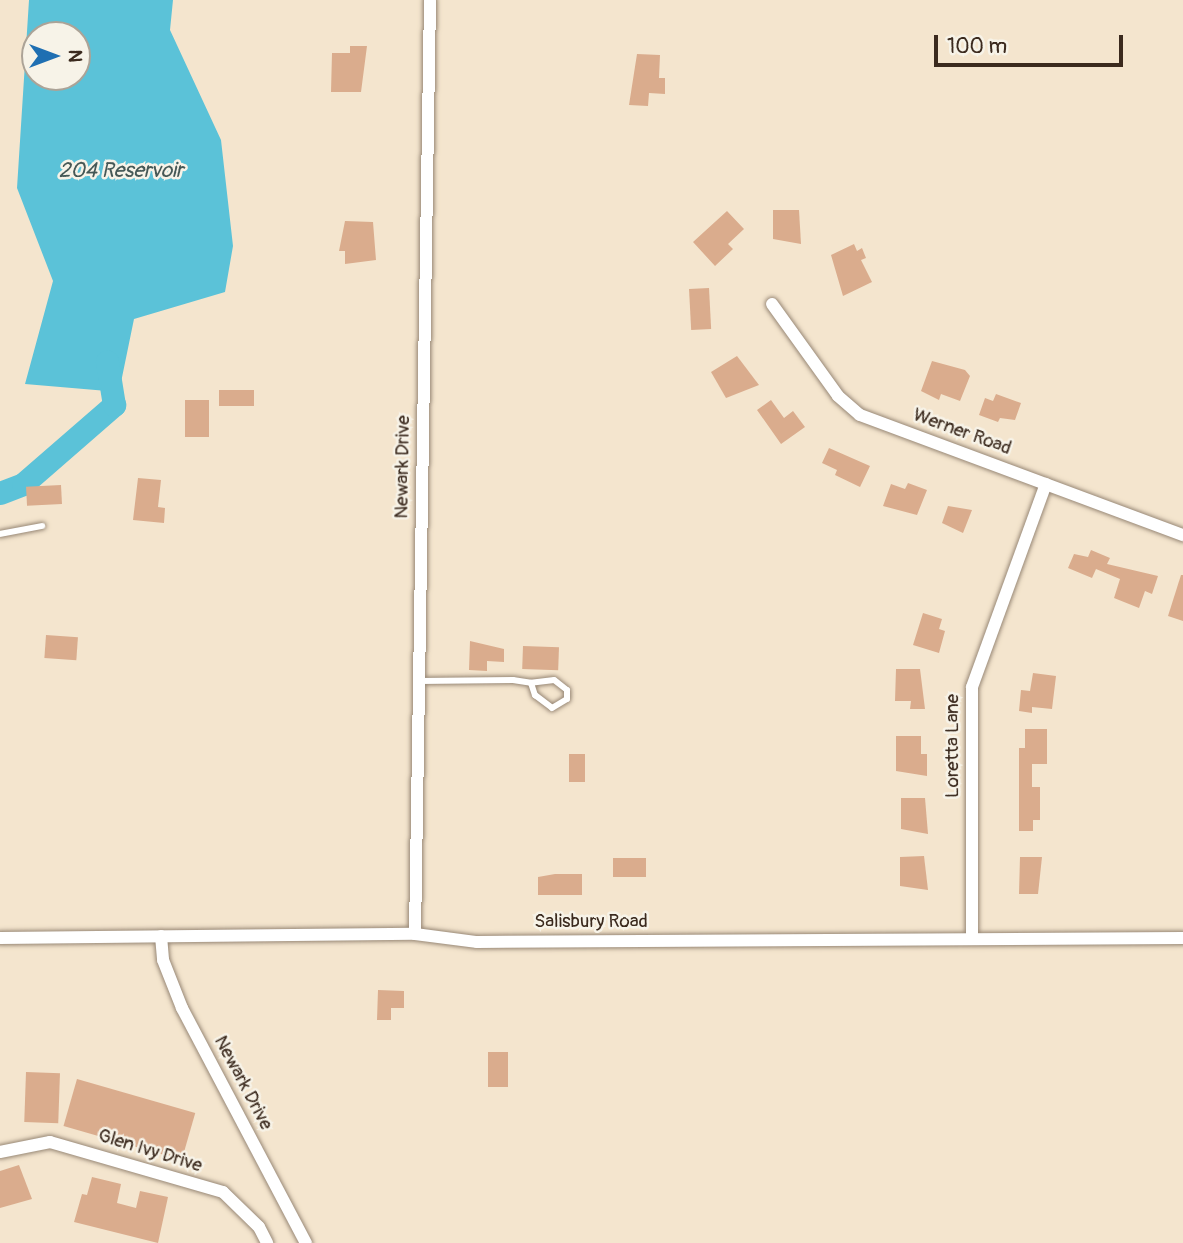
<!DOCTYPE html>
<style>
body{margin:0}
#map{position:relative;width:1183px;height:1243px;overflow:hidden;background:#f4e5ce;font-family:Pangolin,sans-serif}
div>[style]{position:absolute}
.water>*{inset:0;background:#5bc2d8}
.river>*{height:23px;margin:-11.5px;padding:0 11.5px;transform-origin:11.5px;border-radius:11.5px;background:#5bc2d8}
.building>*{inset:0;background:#daac8d;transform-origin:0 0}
.roads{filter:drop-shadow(0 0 2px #988876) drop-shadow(0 0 2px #988876)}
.service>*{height:6px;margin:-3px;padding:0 3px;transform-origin:3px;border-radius:3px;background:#fff}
.minor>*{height:12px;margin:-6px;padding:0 6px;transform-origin:6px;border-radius:6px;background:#fff}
span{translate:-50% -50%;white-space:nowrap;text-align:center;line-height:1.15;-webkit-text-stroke:5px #f7f3e8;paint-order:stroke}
.street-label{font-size:19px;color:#3b2a1e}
.water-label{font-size:21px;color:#455856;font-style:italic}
.north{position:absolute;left:21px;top:21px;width:70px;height:70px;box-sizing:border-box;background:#f7f3e8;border:2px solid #aca397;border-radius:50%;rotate:90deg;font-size:19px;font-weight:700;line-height:28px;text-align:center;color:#3b2a1e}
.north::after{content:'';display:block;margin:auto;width:24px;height:32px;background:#1f6fb2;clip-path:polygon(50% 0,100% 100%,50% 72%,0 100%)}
.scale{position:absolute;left:934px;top:35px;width:189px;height:32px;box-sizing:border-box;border:4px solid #3b2a1e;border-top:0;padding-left:9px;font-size:21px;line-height:24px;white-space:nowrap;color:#3b2a1e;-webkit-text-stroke:5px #f7f3e8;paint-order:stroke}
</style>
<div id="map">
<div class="water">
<div style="clip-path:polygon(evenodd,29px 0,173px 0,170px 30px,221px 140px,233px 246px,225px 292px,134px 319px,119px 392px,25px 384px,53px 281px,17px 188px,29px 0,35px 35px,77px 35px,77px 77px,35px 77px,35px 35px)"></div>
</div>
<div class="river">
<div style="left:0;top:493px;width:25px;rotate:-21deg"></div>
<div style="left:23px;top:484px;width:121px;rotate:-41deg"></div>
<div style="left:114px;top:405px;width:44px;rotate:-99.2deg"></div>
</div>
<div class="building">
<div style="clip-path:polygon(350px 46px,367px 46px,361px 92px,331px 92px,332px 53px,350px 53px)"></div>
<div style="clip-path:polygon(637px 54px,660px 55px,659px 78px,665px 78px,665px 94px,649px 93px,648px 106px,629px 105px)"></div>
<div style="clip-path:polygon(773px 210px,799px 210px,801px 244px,773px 239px)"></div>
<div style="clip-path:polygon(727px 211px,744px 229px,728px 244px,733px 249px,715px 266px,693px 242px)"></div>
<div style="clip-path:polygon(345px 221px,373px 222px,376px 260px,345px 264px,345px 251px,339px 251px)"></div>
<div style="clip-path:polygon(854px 244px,857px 251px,862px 248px,866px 258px,861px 260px,872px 282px,843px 296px,831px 255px)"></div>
<div style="left:709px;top:288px;width:41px;height:20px;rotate:87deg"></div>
<div style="clip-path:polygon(737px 356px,759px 385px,726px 398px,711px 372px)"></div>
<div style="clip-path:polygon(932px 361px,965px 370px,970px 376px,960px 401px,941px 394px,939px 400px,921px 391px)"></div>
<div style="left:219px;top:390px;width:35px;height:16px"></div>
<div style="clip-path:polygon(996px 394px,1021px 403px,1015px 420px,1000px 418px,998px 422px,979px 415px,985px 398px,993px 401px)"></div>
<div style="left:185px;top:400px;width:24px;height:37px"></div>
<div style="clip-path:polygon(771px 400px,784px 418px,793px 411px,805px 427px,781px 444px,757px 410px)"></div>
<div style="clip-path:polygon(829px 448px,870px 466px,860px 487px,835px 475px,837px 470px,822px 463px)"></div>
<div style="clip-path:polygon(138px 478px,161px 480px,158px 507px,165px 508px,164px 523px,133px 520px)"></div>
<div style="clip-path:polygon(908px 483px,927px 490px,917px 515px,883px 506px,891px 484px,905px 489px)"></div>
<div style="left:61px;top:485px;width:19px;height:35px;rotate:87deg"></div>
<div style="clip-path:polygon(948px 506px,972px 510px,963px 533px,942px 523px)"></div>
<div style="clip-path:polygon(1091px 550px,1110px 558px,1107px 564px,1158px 576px,1152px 594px,1145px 591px,1139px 608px,1114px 598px,1120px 579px,1096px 569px,1092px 578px,1068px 568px,1074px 554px,1088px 557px)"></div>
<div style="clip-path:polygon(1181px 575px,1183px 575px,1183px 621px,1168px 616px)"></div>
<div style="clip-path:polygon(923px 613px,942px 619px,939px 629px,945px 631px,939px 653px,913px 645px)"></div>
<div style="left:46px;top:635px;width:32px;height:23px;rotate:4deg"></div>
<div style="clip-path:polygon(470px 641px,504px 649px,504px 662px,487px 661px,487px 671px,469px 670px)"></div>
<div style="left:523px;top:646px;width:36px;height:23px;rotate:2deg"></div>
<div style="clip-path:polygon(896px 669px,920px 669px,925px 709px,910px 709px,911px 701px,895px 701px)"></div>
<div style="clip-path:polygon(1033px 673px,1056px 676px,1052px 709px,1032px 707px,1032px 713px,1019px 711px,1021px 690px,1030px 691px)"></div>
<div style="clip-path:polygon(1025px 729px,1047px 729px,1047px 764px,1032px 764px,1032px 787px,1040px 787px,1040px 820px,1033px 820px,1033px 831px,1019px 831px,1019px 748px,1025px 748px)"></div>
<div style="clip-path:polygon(896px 736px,921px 736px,921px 754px,927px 754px,927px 776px,896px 771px)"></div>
<div style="left:569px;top:754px;width:16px;height:28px"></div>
<div style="clip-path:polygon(901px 798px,925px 798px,928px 834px,901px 829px)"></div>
<div style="clip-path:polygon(924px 856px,928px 890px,900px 886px,900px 857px)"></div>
<div style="clip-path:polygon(1020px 857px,1042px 857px,1038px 894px,1019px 894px)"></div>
<div style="left:613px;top:858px;width:33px;height:19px"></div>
<div style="clip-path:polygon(555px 874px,582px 874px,582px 895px,538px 895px,538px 877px)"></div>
<div style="clip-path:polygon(378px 990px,404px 991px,404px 1008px,391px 1008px,391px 1020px,377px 1020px)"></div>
<div style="left:488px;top:1052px;width:20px;height:35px"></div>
<div style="left:26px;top:1072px;width:34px;height:50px;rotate:2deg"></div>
<div style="left:77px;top:1079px;width:123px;height:49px;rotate:16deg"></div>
<div style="clip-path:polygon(19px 1165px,32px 1199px,0 1208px,0 1171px)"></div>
<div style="clip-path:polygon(92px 1177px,121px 1184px,117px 1203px,136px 1208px,140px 1191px,168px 1197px,158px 1243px,74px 1222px,82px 1194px,87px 1195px)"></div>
</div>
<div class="roads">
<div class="service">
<div style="left:0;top:534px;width:43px;rotate:-10.8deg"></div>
<div style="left:419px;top:681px;width:94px;rotate:-0.6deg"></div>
<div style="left:513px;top:680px;width:18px;rotate:9deg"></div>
<div style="left:531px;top:683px;width:13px;rotate:72deg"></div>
<div style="left:535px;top:695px;width:21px;rotate:37deg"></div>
<div style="left:552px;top:708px;width:17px;rotate:-31deg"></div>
<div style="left:567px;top:699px;width:9px;rotate:-90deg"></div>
<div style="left:567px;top:690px;width:16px;rotate:-142deg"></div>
<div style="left:554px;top:680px;width:23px;rotate:173deg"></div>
</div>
<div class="minor">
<div style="left:772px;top:304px;width:113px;rotate:54.3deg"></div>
<div style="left:838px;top:396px;width:29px;rotate:41deg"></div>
<div style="left:860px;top:415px;width:345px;rotate:20.4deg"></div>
<div style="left:415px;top:934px;width:934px;rotate:-89.08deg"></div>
<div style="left:161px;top:936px;width:24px;rotate:85deg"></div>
<div style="left:163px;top:960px;width:52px;rotate:68.4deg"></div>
<div style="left:182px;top:1008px;width:266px;rotate:62.2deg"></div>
<div style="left:0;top:938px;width:415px;rotate:-0.6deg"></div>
<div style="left:415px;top:934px;width:63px;rotate:7.4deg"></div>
<div style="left:477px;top:942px;width:706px;rotate:-0.32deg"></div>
<div style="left:972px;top:938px;width:251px;rotate:-90deg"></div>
<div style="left:972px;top:687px;width:216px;rotate:-70deg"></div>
<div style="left:0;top:1152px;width:51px;rotate:-11.3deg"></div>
<div style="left:50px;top:1142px;width:180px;rotate:16.1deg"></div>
<div style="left:223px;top:1192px;width:50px;rotate:44.2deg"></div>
<div style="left:259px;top:1227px;width:18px;rotate:63deg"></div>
</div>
</div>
<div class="street-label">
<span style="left:962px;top:432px;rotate:20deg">Werner Road</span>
<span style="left:403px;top:467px;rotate:-89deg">Newark Drive</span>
<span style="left:953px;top:746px;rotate:-90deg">Loretta Lane</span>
<span style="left:591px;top:922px">Salisbury Road</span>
<span style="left:243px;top:1083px;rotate:62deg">Newark Drive</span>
<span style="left:150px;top:1151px;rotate:17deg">Glen Ivy Drive</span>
</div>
<div class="water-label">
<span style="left:121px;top:171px">204 Reservoir</span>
</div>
<div class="north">N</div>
<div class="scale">100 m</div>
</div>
